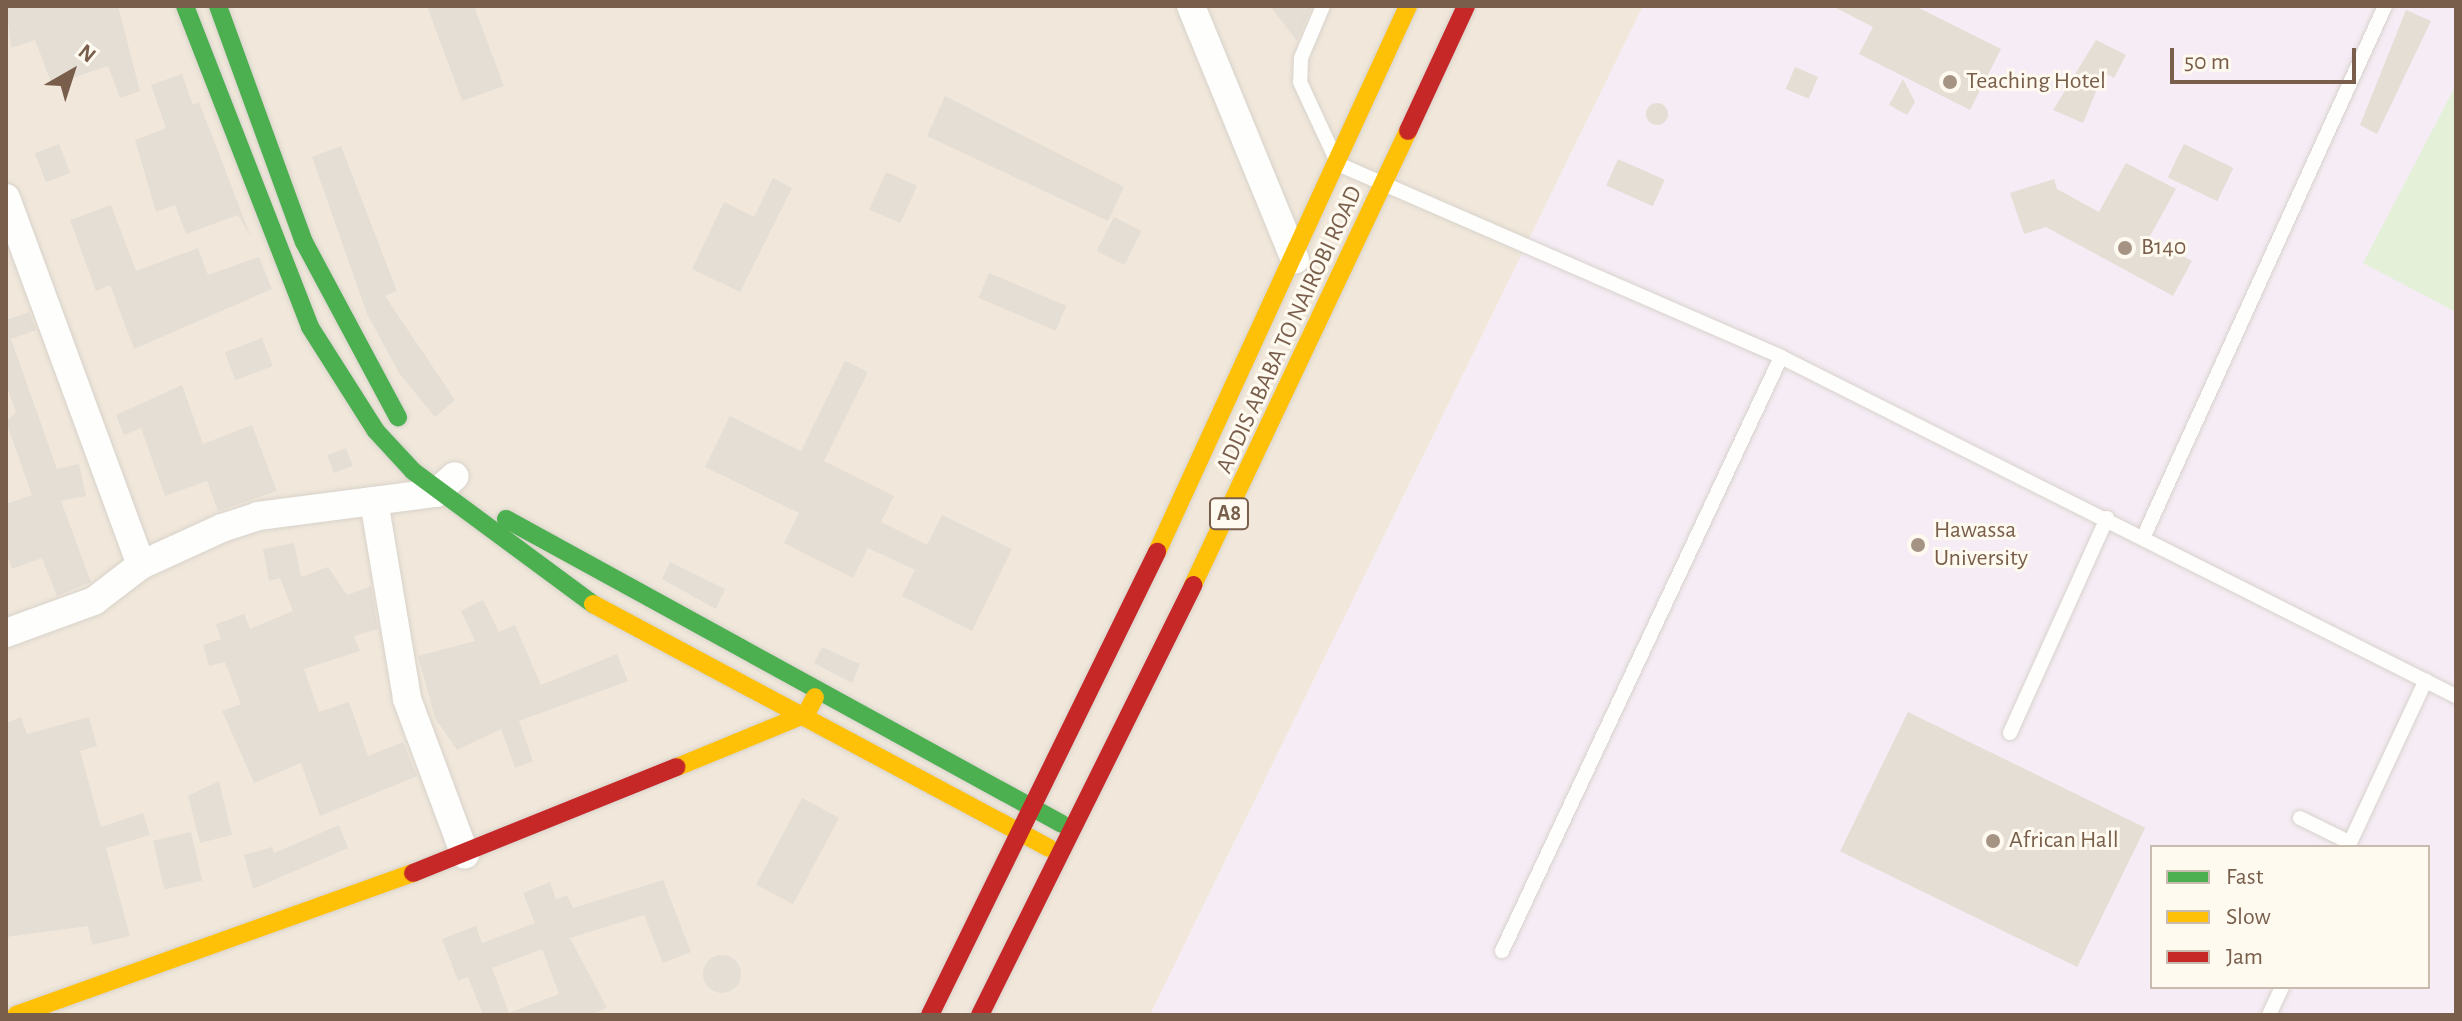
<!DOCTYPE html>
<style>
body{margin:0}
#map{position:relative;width:2462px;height:1021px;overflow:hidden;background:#f8f5ee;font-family:"Alegreya Sans",sans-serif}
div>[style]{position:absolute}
.residential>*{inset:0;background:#f1e8db}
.education>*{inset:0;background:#f5ecf5}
.green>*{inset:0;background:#e4f0d8}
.building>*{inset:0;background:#e5ded5;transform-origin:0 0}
.round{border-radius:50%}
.roads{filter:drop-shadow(0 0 2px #d8d2cb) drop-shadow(0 0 2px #d8d2cb)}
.lane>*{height:14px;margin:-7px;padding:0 7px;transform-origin:7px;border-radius:7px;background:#fefefc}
.street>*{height:28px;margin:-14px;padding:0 14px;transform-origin:14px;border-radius:14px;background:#fefefc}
.fast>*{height:18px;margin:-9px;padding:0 9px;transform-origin:9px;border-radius:9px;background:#4caf50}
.slow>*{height:18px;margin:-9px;padding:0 9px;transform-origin:9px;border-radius:9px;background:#ffc107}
.jam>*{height:18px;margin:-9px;padding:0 9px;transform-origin:9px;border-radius:9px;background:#c62828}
.dots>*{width:22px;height:22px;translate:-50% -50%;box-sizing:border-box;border:4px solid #fffaf0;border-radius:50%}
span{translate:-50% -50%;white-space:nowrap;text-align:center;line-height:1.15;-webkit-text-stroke:6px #fffaf0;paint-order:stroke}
.shield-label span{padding:2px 6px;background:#fffaf0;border:2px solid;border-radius:6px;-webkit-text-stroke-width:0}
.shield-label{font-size:22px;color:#795e4b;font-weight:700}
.poi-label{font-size:24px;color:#795e4b}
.left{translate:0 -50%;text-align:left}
.street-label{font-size:24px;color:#795e4b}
.frame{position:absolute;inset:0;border:8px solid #795e4b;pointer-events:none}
.legend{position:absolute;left:2150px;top:845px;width:280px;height:144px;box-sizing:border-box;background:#fffaf0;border:2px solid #c9bcae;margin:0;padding:10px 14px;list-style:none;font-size:24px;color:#795e4b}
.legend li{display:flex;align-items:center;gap:16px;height:40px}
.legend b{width:40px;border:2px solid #c9bcae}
.north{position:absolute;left:32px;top:32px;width:80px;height:80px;-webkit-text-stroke:6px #fffaf0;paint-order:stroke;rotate:39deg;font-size:22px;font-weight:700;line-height:32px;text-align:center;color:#795e4b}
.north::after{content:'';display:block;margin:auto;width:28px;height:36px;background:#795e4b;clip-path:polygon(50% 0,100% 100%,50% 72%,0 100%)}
.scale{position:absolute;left:2170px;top:48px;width:186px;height:36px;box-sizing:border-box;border:4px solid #795e4b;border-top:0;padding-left:10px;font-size:24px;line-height:28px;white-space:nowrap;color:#795e4b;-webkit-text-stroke:6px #fffaf0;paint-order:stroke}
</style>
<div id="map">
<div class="residential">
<div style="clip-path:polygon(6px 6px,1643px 6px,1150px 1015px,6px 1015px)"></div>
</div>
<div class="education">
<div style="clip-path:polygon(evenodd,1643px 6px,2456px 6px,2456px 1015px,1150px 1015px,1643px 6px,2152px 847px,2428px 847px,2428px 987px,2152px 987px,2152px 847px)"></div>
</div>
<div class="green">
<div style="clip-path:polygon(2456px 85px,2456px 312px,2363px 263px)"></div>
</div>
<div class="building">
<div style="clip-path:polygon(6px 6px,118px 6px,140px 91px,120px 98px,108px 66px,52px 85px,35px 40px,11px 48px)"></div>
<div style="clip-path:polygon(427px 6px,474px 6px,504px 86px,462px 101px)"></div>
<div style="clip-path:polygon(1270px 6px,1312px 6px,1297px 41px)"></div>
<div style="clip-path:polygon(1832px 6px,1915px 6px,2001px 49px,1970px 110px,1859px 54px,1873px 27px)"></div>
<div style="clip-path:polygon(2406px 10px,2431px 21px,2377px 134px,2360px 125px)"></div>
<div style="clip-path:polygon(2096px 40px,2126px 55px,2114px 78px,2104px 72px,2083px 123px,2053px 110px)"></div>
<div style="left:1795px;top:67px;width:25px;height:24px;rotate:23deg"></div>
<div style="clip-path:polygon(182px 74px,193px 105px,199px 102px,251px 237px,238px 215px,186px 234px,175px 205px,156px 212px,135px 140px,166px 128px,151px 85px)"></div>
<div style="clip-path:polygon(1903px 79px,1915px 102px,1907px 115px,1889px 105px)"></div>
<div style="clip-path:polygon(945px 96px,1124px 187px,1108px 221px,927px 136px)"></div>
<div class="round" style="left:1646px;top:103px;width:22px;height:22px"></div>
<div style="left:59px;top:144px;width:31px;height:26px;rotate:69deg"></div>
<div style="left:2184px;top:144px;width:55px;height:37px;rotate:26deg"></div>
<div style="clip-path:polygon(341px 146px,397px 291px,385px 296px,455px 400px,435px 417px,399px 373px,367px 314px,312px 157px)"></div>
<div style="left:1618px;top:159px;width:51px;height:29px;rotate:24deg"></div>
<div style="clip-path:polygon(2126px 163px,2176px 189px,2149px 238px,2192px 261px,2173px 296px,2046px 227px,2024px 234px,2010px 193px,2054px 179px,2057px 189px,2099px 212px)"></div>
<div style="left:886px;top:172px;width:34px;height:41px;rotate:24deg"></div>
<div style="clip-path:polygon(773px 178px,792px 188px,740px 292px,692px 269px,724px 202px,754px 217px)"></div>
<div style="clip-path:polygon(111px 205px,136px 271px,198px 248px,208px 275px,259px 257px,272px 289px,134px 349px,110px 285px,96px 291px,70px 220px)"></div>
<div style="left:1114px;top:217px;width:31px;height:38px;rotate:27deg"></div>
<div style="left:989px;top:273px;width:84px;height:27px;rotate:23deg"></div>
<div style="clip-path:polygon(29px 312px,36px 330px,11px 339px,57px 469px,79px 464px,86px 496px,61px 501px,91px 582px,57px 596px,42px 558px,12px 569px,6px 552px,6px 504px,32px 495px,6px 422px,16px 412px,6px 385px,6px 320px)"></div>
<div style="left:262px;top:338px;width:30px;height:40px;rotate:69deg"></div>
<div style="clip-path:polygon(845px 361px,868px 372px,824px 461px,894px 496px,881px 522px,927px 545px,942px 515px,1012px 549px,972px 631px,902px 596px,915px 570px,868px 548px,853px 578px,784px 543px,799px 513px,705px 467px,730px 416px,801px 451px)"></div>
<div style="clip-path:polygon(182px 385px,203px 444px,252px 425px,277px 491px,218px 511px,207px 481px,165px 496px,141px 428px,124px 435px,116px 415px)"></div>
<div style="left:346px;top:448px;width:19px;height:20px;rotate:69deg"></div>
<div style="clip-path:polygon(294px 543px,301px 577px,328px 567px,347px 595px,371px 586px,378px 629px,354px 636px,360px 651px,304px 669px,319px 712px,349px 702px,368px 756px,403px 742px,417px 776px,320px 816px,301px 763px,254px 783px,222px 711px,241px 704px,225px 662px,209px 666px,203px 645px,221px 639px,216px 624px,244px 614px,250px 629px,293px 611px,280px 578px,269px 581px,263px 549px)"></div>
<div style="clip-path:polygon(670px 562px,725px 589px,716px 609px,662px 579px)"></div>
<div style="clip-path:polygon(483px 600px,499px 632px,515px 625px,541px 685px,617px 654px,628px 681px,519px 721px,533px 761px,515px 768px,501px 729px,457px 750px,435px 718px,418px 656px,475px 641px,461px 611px)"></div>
<div style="clip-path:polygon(822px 647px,860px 664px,852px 683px,814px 663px)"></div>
<div style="left:1908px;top:712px;width:264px;height:155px;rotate:26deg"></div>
<div style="clip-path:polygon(21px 717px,27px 734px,89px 717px,97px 746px,80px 751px,101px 827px,143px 813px,150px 835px,106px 848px,130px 936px,92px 945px,88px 926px,6px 937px,6px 723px)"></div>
<div style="clip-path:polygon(219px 781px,232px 835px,200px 843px,188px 796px)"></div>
<div style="left:802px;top:798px;width:42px;height:98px;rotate:28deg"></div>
<div style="clip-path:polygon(339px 825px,348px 848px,253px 889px,244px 855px,272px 847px,274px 853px)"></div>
<div style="left:191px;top:832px;width:50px;height:39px;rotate:77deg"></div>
<div style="clip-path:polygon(evenodd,663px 880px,691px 952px,663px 963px,644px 915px,570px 938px,607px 1008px,590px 1015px,483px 1015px,468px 977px,458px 981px,442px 939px,476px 926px,482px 943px,535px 923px,523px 893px,550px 882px,556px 899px,567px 895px,573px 908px,663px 880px,542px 949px,559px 994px,509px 1013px,492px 968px,542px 949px)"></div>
<div class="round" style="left:703px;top:955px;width:38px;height:38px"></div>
</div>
<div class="roads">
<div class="lane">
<div style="left:1323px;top:6px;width:56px;rotate:112.9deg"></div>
<div style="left:1301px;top:58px;width:24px;rotate:92deg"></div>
<div style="left:1300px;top:82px;width:90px;rotate:65.1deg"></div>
<div style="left:1338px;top:164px;width:483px;rotate:23.5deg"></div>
<div style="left:1781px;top:357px;width:755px;rotate:26.67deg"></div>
<div style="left:2143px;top:538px;width:584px;rotate:-65.54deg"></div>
<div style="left:2010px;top:733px;width:236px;rotate:-65.7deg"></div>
<div style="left:2300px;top:818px;width:55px;rotate:26.1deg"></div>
<div style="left:2348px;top:847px;width:184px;rotate:-65deg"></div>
<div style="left:1502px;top:951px;width:656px;rotate:-64.84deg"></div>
<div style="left:2269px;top:1015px;width:31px;rotate:-65deg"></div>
</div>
<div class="street">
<div style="left:1191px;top:6px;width:274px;rotate:67.7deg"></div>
<div style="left:6px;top:198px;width:391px;rotate:69.8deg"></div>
<div style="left:374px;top:501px;width:201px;rotate:80.5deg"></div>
<div style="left:407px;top:699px;width:166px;rotate:69.6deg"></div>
<div style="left:6px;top:633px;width:94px;rotate:-20deg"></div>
<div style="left:94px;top:601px;width:59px;rotate:-37.5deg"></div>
<div style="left:141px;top:565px;width:89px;rotate:-24.6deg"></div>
<div style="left:222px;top:528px;width:38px;rotate:-18deg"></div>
<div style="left:258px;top:516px;width:179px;rotate:-7.4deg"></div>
<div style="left:436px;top:493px;width:25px;rotate:-42deg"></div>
</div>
<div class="fast">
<div style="left:185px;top:6px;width:344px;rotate:68.7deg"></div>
<div style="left:310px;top:327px;width:123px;rotate:57.6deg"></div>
<div style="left:376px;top:431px;width:54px;rotate:47.2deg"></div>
<div style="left:413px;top:471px;width:224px;rotate:36.5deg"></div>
<div style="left:218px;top:6px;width:251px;rotate:70deg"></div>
<div style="left:304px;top:242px;width:199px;rotate:61.8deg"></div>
<div style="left:506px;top:519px;width:634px;rotate:28.75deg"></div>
</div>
<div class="slow">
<div style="left:1157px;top:552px;width:601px;rotate:-65.31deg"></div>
<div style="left:1193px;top:585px;width:502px;rotate:-64.66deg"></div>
<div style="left:593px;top:604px;width:517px;rotate:28.15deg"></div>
<div style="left:677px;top:767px;width:139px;rotate:-22.3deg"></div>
<div style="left:806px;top:714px;width:19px;rotate:-62deg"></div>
<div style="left:16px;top:1015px;width:422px;rotate:-19.7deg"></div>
</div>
<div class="jam">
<div style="left:1408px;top:131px;width:138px;rotate:-65.1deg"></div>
<div style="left:413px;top:873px;width:284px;rotate:-21.9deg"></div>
<div style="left:930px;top:1015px;width:516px;rotate:-63.88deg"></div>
<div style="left:980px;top:1015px;width:480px;rotate:-63.6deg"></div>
</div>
</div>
<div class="dots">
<div style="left:1950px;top:82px;background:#a59384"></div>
<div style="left:2125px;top:248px;background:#a59384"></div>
<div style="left:1918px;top:545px;background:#a59384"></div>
<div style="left:1993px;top:841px;background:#a59384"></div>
</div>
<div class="shield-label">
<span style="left:1229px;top:514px">A8</span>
</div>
<div class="poi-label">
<span class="left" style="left:1966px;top:82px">Teaching Hotel</span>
<span class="left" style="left:2141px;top:248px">B140</span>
<span class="left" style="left:1934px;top:545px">Hawassa<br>University</span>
<span class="left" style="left:2009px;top:841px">African Hall</span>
</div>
<div class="street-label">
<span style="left:1290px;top:330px;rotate:-65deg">ADDIS ABABA TO NAIROBI ROAD</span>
</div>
<div class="frame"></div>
<ul class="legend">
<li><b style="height:10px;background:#4caf50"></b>Fast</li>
<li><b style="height:10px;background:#ffc107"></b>Slow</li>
<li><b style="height:10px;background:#c62828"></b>Jam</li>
</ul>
<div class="north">N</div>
<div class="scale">50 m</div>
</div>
